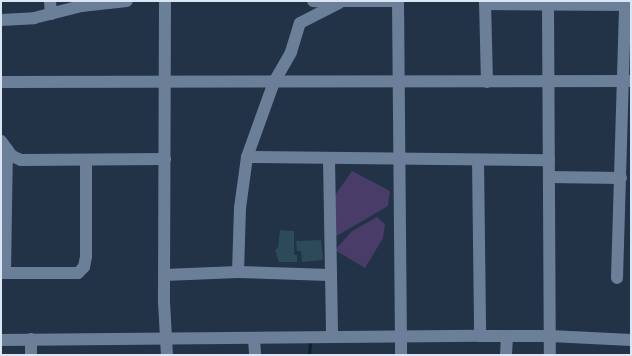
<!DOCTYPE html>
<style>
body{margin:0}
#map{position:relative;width:632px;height:356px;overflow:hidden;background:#223348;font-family:"Roboto Condensed",sans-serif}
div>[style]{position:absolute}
.green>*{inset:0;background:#493c69}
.stream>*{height:3px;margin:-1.5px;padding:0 1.5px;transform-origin:1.5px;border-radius:1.5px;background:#05252b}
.building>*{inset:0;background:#2d4a5b}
.minor>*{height:12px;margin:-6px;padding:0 6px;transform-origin:6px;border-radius:6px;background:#6c7f98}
span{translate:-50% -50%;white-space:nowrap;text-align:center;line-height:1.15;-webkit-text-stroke:3.5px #131a24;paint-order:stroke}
.frame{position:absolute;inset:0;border:2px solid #dbe6f4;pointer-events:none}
</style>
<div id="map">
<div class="green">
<div style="clip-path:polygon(352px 171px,390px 191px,388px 206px,333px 238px,331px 201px)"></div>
<div style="clip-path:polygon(377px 217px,385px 224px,383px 238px,365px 268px,335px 250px,352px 231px)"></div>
</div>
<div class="stream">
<div style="left:309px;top:355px;width:11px;rotate:-85deg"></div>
</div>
<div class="building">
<div style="clip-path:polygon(280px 230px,294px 231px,294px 255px,297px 255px,297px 262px,279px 262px,275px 250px,278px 248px)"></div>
<div style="clip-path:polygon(321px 240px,323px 260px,302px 262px,301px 251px,297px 251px,296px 241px)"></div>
</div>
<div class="minor">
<div style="left:50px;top:1px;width:13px;rotate:86deg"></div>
<div style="left:165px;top:1px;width:301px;rotate:90.2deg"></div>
<div style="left:164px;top:302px;width:53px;rotate:86.8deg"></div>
<div style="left:313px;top:1px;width:25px;rotate:5deg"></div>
<div style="left:338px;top:1px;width:60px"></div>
<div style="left:398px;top:1px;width:354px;rotate:89.5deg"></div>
<div style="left:485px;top:1px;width:81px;rotate:88.6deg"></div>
<div style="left:485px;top:4px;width:146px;rotate:0.4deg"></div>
<div style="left:548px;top:5px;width:350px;rotate:89.7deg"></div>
<div style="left:1px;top:20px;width:33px;rotate:-3deg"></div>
<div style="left:34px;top:18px;width:49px;rotate:-14.3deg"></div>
<div style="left:81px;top:6px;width:46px;rotate:-6.2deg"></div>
<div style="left:1px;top:82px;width:630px;rotate:-0.09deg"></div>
<div style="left:1px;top:141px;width:19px;rotate:54deg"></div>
<div style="left:12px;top:156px;width:10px;rotate:24deg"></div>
<div style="left:21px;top:160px;width:144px;rotate:-0.4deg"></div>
<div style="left:247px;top:157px;width:302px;rotate:0.6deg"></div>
<div style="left:329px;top:159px;width:178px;rotate:89deg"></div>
<div style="left:478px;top:160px;width:176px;rotate:89.3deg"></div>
<div style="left:549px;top:177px;width:72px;rotate:0.8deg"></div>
<div style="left:238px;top:272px;width:64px;rotate:-88.2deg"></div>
<div style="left:240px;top:208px;width:51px;rotate:-82.2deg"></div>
<div style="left:247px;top:157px;width:80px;rotate:-70.2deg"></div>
<div style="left:274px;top:82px;width:34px;rotate:-60deg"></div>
<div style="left:291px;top:52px;width:30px;rotate:-73deg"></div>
<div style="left:300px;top:23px;width:44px;rotate:-27.1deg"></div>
<div style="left:1px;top:273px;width:77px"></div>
<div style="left:78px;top:273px;width:8px;rotate:-45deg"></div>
<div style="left:84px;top:267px;width:10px;rotate:-79deg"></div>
<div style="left:86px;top:257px;width:97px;rotate:-90deg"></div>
<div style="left:5px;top:273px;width:124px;rotate:-89.1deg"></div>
<div style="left:164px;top:275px;width:74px;rotate:-2.3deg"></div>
<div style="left:238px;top:272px;width:91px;rotate:1.9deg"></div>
<div style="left:617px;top:278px;width:277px;rotate:-88.3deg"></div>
<div style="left:254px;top:339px;width:16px;rotate:86deg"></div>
<div style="left:1px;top:340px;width:479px;rotate:-0.5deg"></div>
<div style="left:480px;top:336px;width:70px"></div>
<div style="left:550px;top:336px;width:81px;rotate:2.8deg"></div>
<div style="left:31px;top:355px;width:16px;rotate:-90deg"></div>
<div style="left:506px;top:355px;width:19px;rotate:-87deg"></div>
</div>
<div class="frame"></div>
</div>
